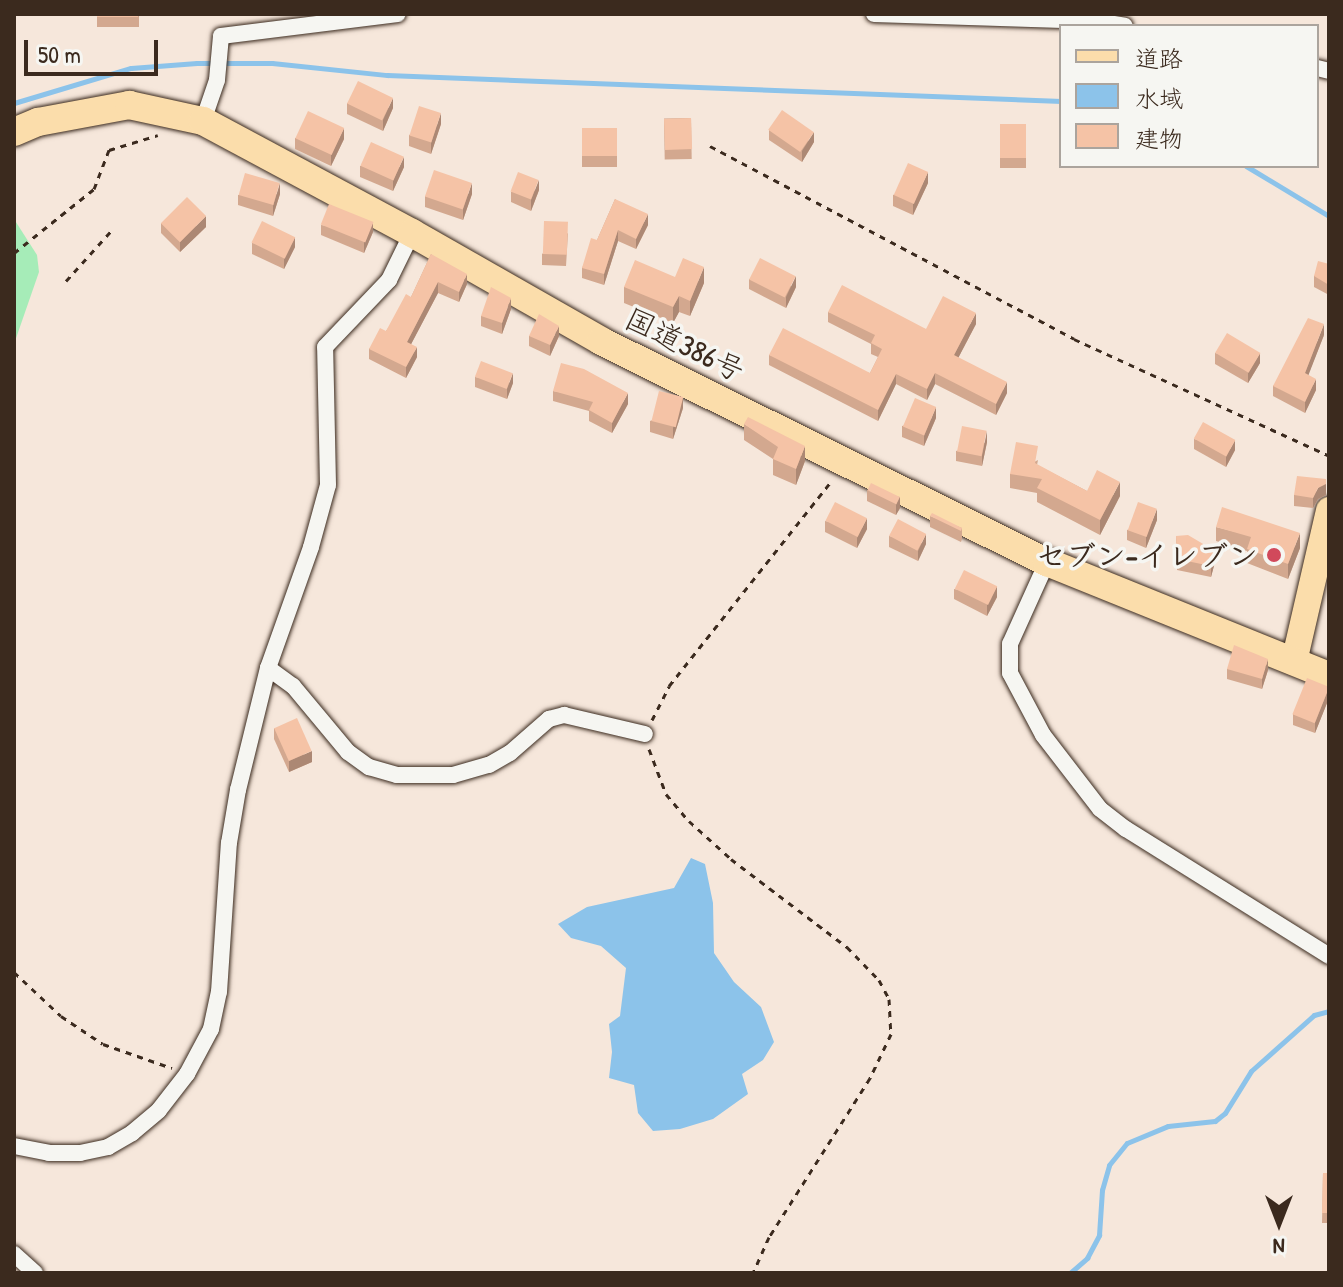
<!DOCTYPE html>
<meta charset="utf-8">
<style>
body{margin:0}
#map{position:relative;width:1343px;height:1287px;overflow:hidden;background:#f6e7db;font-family:"Patrick Hand","Klee One",sans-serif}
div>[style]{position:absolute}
.green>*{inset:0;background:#a6ecb8}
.water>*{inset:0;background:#8cc3ea}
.stream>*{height:5px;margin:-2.5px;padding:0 2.5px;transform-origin:2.5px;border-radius:2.5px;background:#8cc3ea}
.path>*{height:3px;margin-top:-1.5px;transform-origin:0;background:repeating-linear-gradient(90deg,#3b2a1e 0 6px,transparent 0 12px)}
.roads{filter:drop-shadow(0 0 2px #3b2a1e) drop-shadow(0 0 2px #3b2a1e)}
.minor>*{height:16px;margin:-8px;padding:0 8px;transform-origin:8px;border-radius:8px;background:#f6f6f2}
.primary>*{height:26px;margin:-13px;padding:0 13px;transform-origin:13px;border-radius:13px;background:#fbddab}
.trunk>*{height:28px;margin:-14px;padding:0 14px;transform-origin:14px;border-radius:14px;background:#fbddab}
.wall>*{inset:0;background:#d3a88f;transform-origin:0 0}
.shaded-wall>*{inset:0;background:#ac8874}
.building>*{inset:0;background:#f5c3a6;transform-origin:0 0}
.dots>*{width:22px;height:22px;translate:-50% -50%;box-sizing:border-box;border:4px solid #f6f6f2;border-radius:50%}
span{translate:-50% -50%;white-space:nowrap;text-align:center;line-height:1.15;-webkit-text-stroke:7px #f6f6f2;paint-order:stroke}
.street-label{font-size:30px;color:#3b2a1e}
.poi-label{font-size:30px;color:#3b2a1e;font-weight:700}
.right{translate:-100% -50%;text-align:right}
.frame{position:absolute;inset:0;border:16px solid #3b2a1e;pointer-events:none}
.legend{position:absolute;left:1059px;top:24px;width:260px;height:144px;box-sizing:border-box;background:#f6f6f2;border:2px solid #aba49d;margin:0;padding:10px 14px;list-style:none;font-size:24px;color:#3b2a1e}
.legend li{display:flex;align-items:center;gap:16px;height:40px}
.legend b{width:40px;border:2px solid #aba49d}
.north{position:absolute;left:1239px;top:1183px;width:80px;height:80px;-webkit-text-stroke:6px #f6f6f2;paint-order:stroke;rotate:180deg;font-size:22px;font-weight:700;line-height:32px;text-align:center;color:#3b2a1e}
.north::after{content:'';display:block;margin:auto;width:28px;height:36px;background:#3b2a1e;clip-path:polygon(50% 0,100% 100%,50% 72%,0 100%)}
.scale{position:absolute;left:24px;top:40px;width:134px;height:36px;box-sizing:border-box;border:4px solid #3b2a1e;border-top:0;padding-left:10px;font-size:24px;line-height:28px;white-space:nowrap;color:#3b2a1e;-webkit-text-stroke:6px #f6f6f2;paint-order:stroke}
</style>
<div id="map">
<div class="green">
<div style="clip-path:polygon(14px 219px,37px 255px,39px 272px,14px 344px)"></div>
</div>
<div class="water">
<div style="clip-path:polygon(691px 858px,705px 864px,713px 903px,714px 953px,734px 982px,761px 1007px,774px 1042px,763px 1060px,742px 1074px,748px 1094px,713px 1119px,680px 1129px,653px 1131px,638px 1113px,634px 1085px,609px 1078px,612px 1052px,609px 1024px,620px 1016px,626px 968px,601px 946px,571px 938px,558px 924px,587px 907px,674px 888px)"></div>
</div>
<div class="stream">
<div style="left:14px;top:103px;width:122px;rotate:-16.7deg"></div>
<div style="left:131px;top:68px;width:66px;rotate:-4.3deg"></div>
<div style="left:197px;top:63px;width:75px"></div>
<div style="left:272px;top:63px;width:116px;rotate:6deg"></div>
<div style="left:387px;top:75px;width:675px;rotate:2.21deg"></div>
<div style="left:1246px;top:166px;width:97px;rotate:31.1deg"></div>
<div style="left:1070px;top:1273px;width:23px;rotate:-41deg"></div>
<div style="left:1087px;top:1258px;width:26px;rotate:-62deg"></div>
<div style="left:1099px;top:1235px;width:45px;rotate:-86.2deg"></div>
<div style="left:1102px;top:1190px;width:26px;rotate:-74deg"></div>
<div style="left:1109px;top:1165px;width:28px;rotate:-51deg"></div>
<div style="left:1127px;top:1143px;width:44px;rotate:-22.5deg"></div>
<div style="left:1168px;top:1126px;width:47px;rotate:-6.1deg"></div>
<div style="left:1215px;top:1121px;width:13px;rotate:-39deg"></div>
<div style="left:1225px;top:1113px;width:49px;rotate:-58.2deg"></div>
<div style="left:1251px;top:1071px;width:84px;rotate:-41.6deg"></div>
<div style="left:1314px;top:1015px;width:16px;rotate:-15deg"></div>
</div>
<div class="path">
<div style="left:710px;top:146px;width:412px;rotate:27.9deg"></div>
<div style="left:1074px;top:339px;width:281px;rotate:24.6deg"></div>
<div style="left:14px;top:253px;width:102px;rotate:-38.7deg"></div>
<div style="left:94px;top:189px;width:42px;rotate:-69deg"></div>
<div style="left:109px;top:150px;width:51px;rotate:-17deg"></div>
<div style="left:66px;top:281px;width:69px;rotate:-48deg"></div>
<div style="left:652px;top:720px;width:38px;rotate:-63deg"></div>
<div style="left:669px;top:686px;width:263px;rotate:-51.6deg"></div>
<div style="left:649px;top:749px;width:48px;rotate:69.3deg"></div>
<div style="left:666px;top:794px;width:35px;rotate:50deg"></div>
<div style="left:689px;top:821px;width:57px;rotate:42.1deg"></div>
<div style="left:731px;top:859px;width:146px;rotate:37.2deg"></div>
<div style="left:847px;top:947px;width:46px;rotate:45.9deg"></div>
<div style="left:879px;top:980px;width:21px;rotate:62deg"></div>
<div style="left:889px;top:999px;width:35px;rotate:87deg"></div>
<div style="left:891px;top:1034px;width:49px;rotate:115.5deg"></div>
<div style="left:870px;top:1078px;width:188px;rotate:122.4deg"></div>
<div style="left:769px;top:1237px;width:39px;rotate:114deg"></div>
<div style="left:14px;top:972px;width:64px;rotate:43.1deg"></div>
<div style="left:61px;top:1016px;width:50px;rotate:33.7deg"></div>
<div style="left:103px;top:1044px;width:73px;rotate:19.2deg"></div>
</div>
<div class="roads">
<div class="minor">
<div style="left:874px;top:14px;width:221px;rotate:1.8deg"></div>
<div style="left:1095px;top:21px;width:30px;rotate:9deg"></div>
<div style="left:1317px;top:68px;width:12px;rotate:14deg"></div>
<div style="left:203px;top:121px;width:43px;rotate:-71.1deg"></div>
<div style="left:217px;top:80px;width:44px;rotate:-84.8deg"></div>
<div style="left:221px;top:36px;width:178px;rotate:-7.1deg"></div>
<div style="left:1047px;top:562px;width:90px;rotate:114.3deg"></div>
<div style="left:1010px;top:644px;width:29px;rotate:90deg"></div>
<div style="left:1010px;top:673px;width:70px;rotate:62deg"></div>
<div style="left:1043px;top:735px;width:93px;rotate:52.4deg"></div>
<div style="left:1100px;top:809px;width:33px;rotate:38deg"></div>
<div style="left:1126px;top:829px;width:239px;rotate:32deg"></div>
<div style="left:268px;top:668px;width:31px;rotate:36deg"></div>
<div style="left:293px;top:686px;width:86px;rotate:50.2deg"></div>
<div style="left:348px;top:752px;width:26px;rotate:36deg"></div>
<div style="left:369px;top:767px;width:29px;rotate:16deg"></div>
<div style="left:397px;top:775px;width:56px"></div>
<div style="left:453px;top:775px;width:37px;rotate:-16deg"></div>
<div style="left:489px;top:765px;width:24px;rotate:-30deg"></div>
<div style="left:510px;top:753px;width:52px;rotate:-41.1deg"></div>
<div style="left:549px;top:719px;width:16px;rotate:-15deg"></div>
<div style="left:564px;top:715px;width:83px;rotate:13.2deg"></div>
<div style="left:14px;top:1146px;width:36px;rotate:11deg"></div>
<div style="left:49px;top:1153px;width:31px"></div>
<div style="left:80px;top:1153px;width:29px;rotate:-12deg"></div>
<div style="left:108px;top:1147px;width:28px;rotate:-30deg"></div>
<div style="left:132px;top:1133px;width:35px;rotate:-40deg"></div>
<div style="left:159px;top:1110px;width:46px;rotate:-52.1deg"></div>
<div style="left:187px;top:1074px;width:51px;rotate:-61.9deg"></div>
<div style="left:211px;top:1029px;width:38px;rotate:-78deg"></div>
<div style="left:219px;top:992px;width:149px;rotate:-86.2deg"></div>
<div style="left:229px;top:843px;width:54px;rotate:-80.4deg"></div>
<div style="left:238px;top:790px;width:126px;rotate:-76.2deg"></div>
<div style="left:268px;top:668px;width:128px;rotate:-70.4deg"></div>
<div style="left:311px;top:547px;width:64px;rotate:-74.7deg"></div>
<div style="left:328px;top:485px;width:138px;rotate:-91.2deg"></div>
<div style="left:325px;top:347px;width:93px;rotate:-46.3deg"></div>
<div style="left:389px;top:280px;width:52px;rotate:-63.9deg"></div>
<div style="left:14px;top:1254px;width:28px;rotate:42deg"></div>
</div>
<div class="primary">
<div style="left:1294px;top:662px;width:156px;rotate:-77deg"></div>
</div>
<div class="trunk">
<div style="left:14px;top:132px;width:26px;rotate:-23deg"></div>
<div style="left:38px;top:122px;width:93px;rotate:-10.6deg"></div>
<div style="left:129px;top:105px;width:76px;rotate:12.2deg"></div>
<div style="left:203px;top:121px;width:237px;rotate:28.2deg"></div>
<div style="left:412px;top:233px;width:218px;rotate:29.7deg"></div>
<div style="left:601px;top:341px;width:498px;rotate:26.4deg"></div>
<div style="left:1047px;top:562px;width:304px;rotate:22deg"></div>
</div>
</div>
<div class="wall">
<div style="left:97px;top:14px;width:42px;height:13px"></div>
<div style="clip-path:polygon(347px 103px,393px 108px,383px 131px,347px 114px)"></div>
<div style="left:691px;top:118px;width:41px;height:27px;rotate:89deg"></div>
<div style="clip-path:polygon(441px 124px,431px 154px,409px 146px,409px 135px)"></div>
<div style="clip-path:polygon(1000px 124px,1026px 157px,1026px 168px,1000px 168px)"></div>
<div style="left:617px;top:128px;width:39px;height:35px;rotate:90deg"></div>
<div style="clip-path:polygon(769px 130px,814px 142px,802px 162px,769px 140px)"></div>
<div style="clip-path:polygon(295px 138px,344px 139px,331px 166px,295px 149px)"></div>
<div style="clip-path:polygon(360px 166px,404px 167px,393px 191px,360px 177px)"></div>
<div style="clip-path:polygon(928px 183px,913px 215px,893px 206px,893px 195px)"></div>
<div style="clip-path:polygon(539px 190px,531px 211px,511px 202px,511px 192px)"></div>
<div style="clip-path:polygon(280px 194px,273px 216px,238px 205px,238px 195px)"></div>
<div style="clip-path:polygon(472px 194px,463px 220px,425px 207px,425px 196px)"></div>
<div style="clip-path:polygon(615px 199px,648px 225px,636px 249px,618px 241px,604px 285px,582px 278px,582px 268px,597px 240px)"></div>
<div style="clip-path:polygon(161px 223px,206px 227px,180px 252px,161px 233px)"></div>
<div style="clip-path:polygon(321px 225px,373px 232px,364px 253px,321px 235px)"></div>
<div style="clip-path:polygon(568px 233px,566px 266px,542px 265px,542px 254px)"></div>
<div style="clip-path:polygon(252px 243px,295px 247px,284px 269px,252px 254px)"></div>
<div style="clip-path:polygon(431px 254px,467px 284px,459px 302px,438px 293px,411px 344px,417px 357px,406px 378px,369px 359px,369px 349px,386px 331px,411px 297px)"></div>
<div style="clip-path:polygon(1329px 264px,1329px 295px,1314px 287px,1314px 276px)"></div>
<div style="clip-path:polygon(675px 277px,704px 283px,690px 316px,679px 312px,673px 323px,624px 303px,624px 287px)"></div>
<div style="clip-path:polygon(749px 279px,796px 287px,786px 308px,749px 289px)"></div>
<div style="clip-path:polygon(511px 309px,502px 334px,481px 326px,481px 316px)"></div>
<div style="clip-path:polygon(828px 312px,926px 329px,976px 324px,958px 358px,1007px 393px,996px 415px,935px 384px,927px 400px,896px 384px,878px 421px,769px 365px,769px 355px,870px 373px,878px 357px,871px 354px,871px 344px,828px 322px)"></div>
<div style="clip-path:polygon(1324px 335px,1308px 375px,1316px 390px,1305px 413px,1273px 396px,1273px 386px)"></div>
<div style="clip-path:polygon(529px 336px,559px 336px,550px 356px,529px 346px)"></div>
<div style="clip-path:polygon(1215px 353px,1260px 363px,1248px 383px,1215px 364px)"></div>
<div style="clip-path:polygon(475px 377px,513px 383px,507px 399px,475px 387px)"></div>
<div style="clip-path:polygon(553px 391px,628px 404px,612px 433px,589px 421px,589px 411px,553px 401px)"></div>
<div style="clip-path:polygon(683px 408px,673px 439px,650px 432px,650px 421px)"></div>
<div style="clip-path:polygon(936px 418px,924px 446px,902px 437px,902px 426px)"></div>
<div style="clip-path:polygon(744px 424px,805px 461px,796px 485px,773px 475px,773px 459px,744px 440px)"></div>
<div style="clip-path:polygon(1194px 439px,1235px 450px,1226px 467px,1194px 449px)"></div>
<div style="clip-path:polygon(987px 442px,982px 466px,956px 461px,956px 451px)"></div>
<div style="clip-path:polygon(1038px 460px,1037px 465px,1087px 491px,1120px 496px,1100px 535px,1037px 502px,1037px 493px,1010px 488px,1010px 474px)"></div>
<div style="clip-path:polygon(867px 490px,900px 497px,900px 508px,896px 515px,867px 501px)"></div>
<div style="clip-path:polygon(1326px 490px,1326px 495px,1318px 499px,1313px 508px,1294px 506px,1294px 495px)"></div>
<div style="clip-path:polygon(930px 516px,962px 528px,962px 539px,961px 542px,930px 527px)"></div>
<div style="clip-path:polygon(1157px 520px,1146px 548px,1127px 540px,1127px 530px)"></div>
<div style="clip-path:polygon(825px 521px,867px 529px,857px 548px,825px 532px)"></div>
<div style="clip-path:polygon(1216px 527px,1300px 548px,1288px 579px,1247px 563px,1247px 551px,1216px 541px)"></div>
<div style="clip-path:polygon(889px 536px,926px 544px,918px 561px,889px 547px)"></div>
<div style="clip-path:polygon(1176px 536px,1215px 562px,1211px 577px,1177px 570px)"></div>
<div style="clip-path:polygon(954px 589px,997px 597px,987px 616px,954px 599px)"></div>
<div style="clip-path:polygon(1227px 669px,1268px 670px,1262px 689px,1227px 679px)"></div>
<div style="clip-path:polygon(1329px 687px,1329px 698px,1315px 733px,1293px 725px,1293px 714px)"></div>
<div style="clip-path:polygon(274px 728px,312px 762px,289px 772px,274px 739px)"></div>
<div style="clip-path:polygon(1323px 1173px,1329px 1173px,1329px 1223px,1322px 1223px)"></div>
</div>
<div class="shaded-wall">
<div style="clip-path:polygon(393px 98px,393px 108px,383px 131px,383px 120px)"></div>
<div style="clip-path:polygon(441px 113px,441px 124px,431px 154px,431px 143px)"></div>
<div style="clip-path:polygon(344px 128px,344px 139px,331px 166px,331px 155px)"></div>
<div style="clip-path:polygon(814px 132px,814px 142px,802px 162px,802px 151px)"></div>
<div style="clip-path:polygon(404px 157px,404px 167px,393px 191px,393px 181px)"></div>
<div style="clip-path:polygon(928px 172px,928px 183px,913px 215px,913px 204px)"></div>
<div style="clip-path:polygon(539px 180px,539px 190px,531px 211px,531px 200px)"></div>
<div style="clip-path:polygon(280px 183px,280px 194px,273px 216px,273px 206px)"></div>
<div style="clip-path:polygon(472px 183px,472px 194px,463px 220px,463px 209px)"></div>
<div style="clip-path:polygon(648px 214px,648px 225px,636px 249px,636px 239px)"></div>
<div style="clip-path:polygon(206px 216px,206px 227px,180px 252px,180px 242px)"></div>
<div style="clip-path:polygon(373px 222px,373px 232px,364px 253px,364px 242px)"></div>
<div style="clip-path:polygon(618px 230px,618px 241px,604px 285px,604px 274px)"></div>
<div style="clip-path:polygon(295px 237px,295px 247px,284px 269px,284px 258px)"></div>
<div style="clip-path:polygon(704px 267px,704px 283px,690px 316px,690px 301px)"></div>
<div style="clip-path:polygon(467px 274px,467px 284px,459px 302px,459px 292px)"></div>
<div style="clip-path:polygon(796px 276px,796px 287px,786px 308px,786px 297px)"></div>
<div style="clip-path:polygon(438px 282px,438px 293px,407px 352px,407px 342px)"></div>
<div style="clip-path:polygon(679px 296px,679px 312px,673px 323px,673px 307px)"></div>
<div style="clip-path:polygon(511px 298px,511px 309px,502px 334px,502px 323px)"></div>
<div style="clip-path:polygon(976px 313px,976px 324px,954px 366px,954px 355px)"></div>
<div style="clip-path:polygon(1324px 324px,1324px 335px,1305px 384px,1305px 373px)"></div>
<div style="clip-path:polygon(559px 326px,559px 336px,550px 356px,550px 345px)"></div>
<div style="clip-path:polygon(417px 347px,417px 357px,406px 378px,406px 367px)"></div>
<div style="clip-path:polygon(1260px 353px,1260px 363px,1248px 383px,1248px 373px)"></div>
<div style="clip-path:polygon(513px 373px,513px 383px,507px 399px,507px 389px)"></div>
<div style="clip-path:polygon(935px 373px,935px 384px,927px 400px,927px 389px)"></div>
<div style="clip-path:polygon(896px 374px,896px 384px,878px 421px,878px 410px)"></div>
<div style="clip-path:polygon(1316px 379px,1316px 390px,1305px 413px,1305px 402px)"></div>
<div style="clip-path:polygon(1007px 382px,1007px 393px,996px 415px,996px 404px)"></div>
<div style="clip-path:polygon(628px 393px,628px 404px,612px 433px,612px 423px)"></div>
<div style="clip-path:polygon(683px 397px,683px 408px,673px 439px,673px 428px)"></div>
<div style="clip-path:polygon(936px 407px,936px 418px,924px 446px,924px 436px)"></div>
<div style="clip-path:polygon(987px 431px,987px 442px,982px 466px,982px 456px)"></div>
<div style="clip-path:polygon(1235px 440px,1235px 450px,1226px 467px,1226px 457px)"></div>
<div style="clip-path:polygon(805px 446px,805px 461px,796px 485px,796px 469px)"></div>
<div style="clip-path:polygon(1326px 479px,1326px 495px,1318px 499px,1313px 508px,1313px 498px,1318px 488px)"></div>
<div style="clip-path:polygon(1120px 482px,1120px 496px,1100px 535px,1100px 520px)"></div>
<div style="clip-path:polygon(900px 497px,900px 508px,896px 515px,896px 505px)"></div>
<div style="clip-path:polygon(1157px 509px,1157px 520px,1146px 548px,1146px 537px)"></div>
<div style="clip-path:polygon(867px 518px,867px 529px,857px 548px,857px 538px)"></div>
<div style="clip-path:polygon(1300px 533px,1300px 548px,1288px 579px,1288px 564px)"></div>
<div style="clip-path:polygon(926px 534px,926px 544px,918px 561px,918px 551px)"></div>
<div style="clip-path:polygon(1215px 551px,1215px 562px,1211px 577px,1211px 566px)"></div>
<div style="clip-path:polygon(997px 586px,997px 597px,987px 616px,987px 605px)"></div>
<div style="clip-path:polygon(1268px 659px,1268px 670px,1262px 689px,1262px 679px)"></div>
<div style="clip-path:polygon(1329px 687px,1329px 698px,1315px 733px,1315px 723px)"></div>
<div style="clip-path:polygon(312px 751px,312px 762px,289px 772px,289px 761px)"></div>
</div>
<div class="building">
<div style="left:97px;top:14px;width:41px;height:3px"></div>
<div style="left:358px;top:81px;width:39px;height:25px;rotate:26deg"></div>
<div style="left:419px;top:106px;width:23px;height:31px;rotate:18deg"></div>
<div style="left:782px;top:110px;width:39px;height:24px;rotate:35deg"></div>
<div style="left:308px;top:111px;width:40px;height:30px;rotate:25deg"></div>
<div style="left:691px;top:118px;width:31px;height:27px;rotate:88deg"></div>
<div style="left:1000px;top:124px;width:26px;height:34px"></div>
<div style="left:617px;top:128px;width:28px;height:35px;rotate:90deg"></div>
<div style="left:371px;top:142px;width:36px;height:26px;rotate:24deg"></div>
<div style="left:908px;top:163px;width:22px;height:35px;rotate:24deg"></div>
<div style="left:434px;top:170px;width:40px;height:28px;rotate:19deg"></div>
<div style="left:518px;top:172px;width:22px;height:21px;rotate:21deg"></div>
<div style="left:245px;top:173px;width:36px;height:23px;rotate:16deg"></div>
<div style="left:187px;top:197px;width:27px;height:37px;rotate:45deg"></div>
<div style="clip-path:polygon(615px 199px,648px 214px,636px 239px,618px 230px,604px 274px,582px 268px,591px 238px,597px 240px)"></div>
<div style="left:329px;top:204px;width:48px;height:22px;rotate:22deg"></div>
<div style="left:262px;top:221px;width:37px;height:24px;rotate:26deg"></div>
<div style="left:544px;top:221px;width:24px;height:33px;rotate:2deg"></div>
<div style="clip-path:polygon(431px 254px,467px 274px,459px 292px,438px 282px,407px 342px,417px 347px,406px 367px,369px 349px,380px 328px,386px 331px,406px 294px,411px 297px)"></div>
<div style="clip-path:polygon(683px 258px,704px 267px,690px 301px,679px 296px,673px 307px,624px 287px,635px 260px,675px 277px)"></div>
<div style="left:760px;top:258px;width:40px;height:24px;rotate:27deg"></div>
<div style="clip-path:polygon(1318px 261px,1329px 264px,1329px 285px,1314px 276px)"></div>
<div style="clip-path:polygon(842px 285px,926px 329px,943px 296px,976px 313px,954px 355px,1007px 382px,996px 404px,935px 373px,927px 389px,896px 374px,878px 410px,769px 355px,783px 328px,870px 373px,882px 349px,871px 343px,875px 335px,828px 312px)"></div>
<div style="clip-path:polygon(491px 287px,511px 298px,502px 323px,481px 316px)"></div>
<div style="clip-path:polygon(539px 314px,559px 326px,550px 345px,529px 336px)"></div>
<div style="clip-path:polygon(1308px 318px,1324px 324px,1305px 373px,1316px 379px,1305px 402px,1273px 386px)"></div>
<div style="left:1227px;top:333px;width:39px;height:23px;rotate:31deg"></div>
<div style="left:481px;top:361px;width:34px;height:17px;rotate:21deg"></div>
<div style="clip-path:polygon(561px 363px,584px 369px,628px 393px,612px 423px,589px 410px,593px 402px,553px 391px)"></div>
<div style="left:659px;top:391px;width:25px;height:31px;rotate:14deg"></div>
<div style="left:915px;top:398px;width:23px;height:31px;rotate:23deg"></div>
<div style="clip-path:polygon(748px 417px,805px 446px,796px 469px,773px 459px,778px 447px,744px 424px)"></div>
<div style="left:1203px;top:422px;width:37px;height:19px;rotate:29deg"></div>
<div style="left:962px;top:426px;width:25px;height:26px;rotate:11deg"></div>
<div style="clip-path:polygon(1016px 442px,1038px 446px,1035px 463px,1087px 491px,1097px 470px,1120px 482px,1100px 520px,1037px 488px,1042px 479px,1010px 474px)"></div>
<div style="clip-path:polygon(1297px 476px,1326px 479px,1326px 484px,1318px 488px,1313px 498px,1294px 495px)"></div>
<div style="left:871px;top:483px;width:32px;height:8px;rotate:26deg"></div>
<div style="left:835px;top:502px;width:36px;height:21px;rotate:27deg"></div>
<div style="left:1138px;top:502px;width:20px;height:30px;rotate:20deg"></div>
<div style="clip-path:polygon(1222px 507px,1300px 533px,1288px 564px,1247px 549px,1251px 537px,1216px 527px)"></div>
<div style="clip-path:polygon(932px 513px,962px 528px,961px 531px,930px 516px)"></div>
<div style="left:898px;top:519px;width:32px;height:19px;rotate:28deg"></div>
<div style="clip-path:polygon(1188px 535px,1215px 551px,1211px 566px,1177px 559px,1176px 536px)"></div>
<div style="left:964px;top:570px;width:37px;height:21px;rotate:26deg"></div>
<div style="clip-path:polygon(1234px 645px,1268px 659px,1262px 679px,1227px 669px)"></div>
<div style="left:1307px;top:678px;width:24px;height:39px;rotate:22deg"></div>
<div style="left:297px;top:718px;width:36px;height:25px;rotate:66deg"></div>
<div style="clip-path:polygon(1323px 1173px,1329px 1173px,1329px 1213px,1322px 1213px)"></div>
</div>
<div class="dots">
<div style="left:1274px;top:555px;background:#d1495b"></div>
</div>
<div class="street-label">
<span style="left:685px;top:344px;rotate:26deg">国道386号</span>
</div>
<div class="poi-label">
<span class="right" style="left:1258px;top:555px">セブン-イレブン</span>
</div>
<div class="frame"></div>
<ul class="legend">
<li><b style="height:10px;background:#fbddab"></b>道路</li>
<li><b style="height:22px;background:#8cc3ea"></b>水域</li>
<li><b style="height:22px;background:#f5c3a6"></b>建物</li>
</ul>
<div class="north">N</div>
<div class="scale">50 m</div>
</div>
